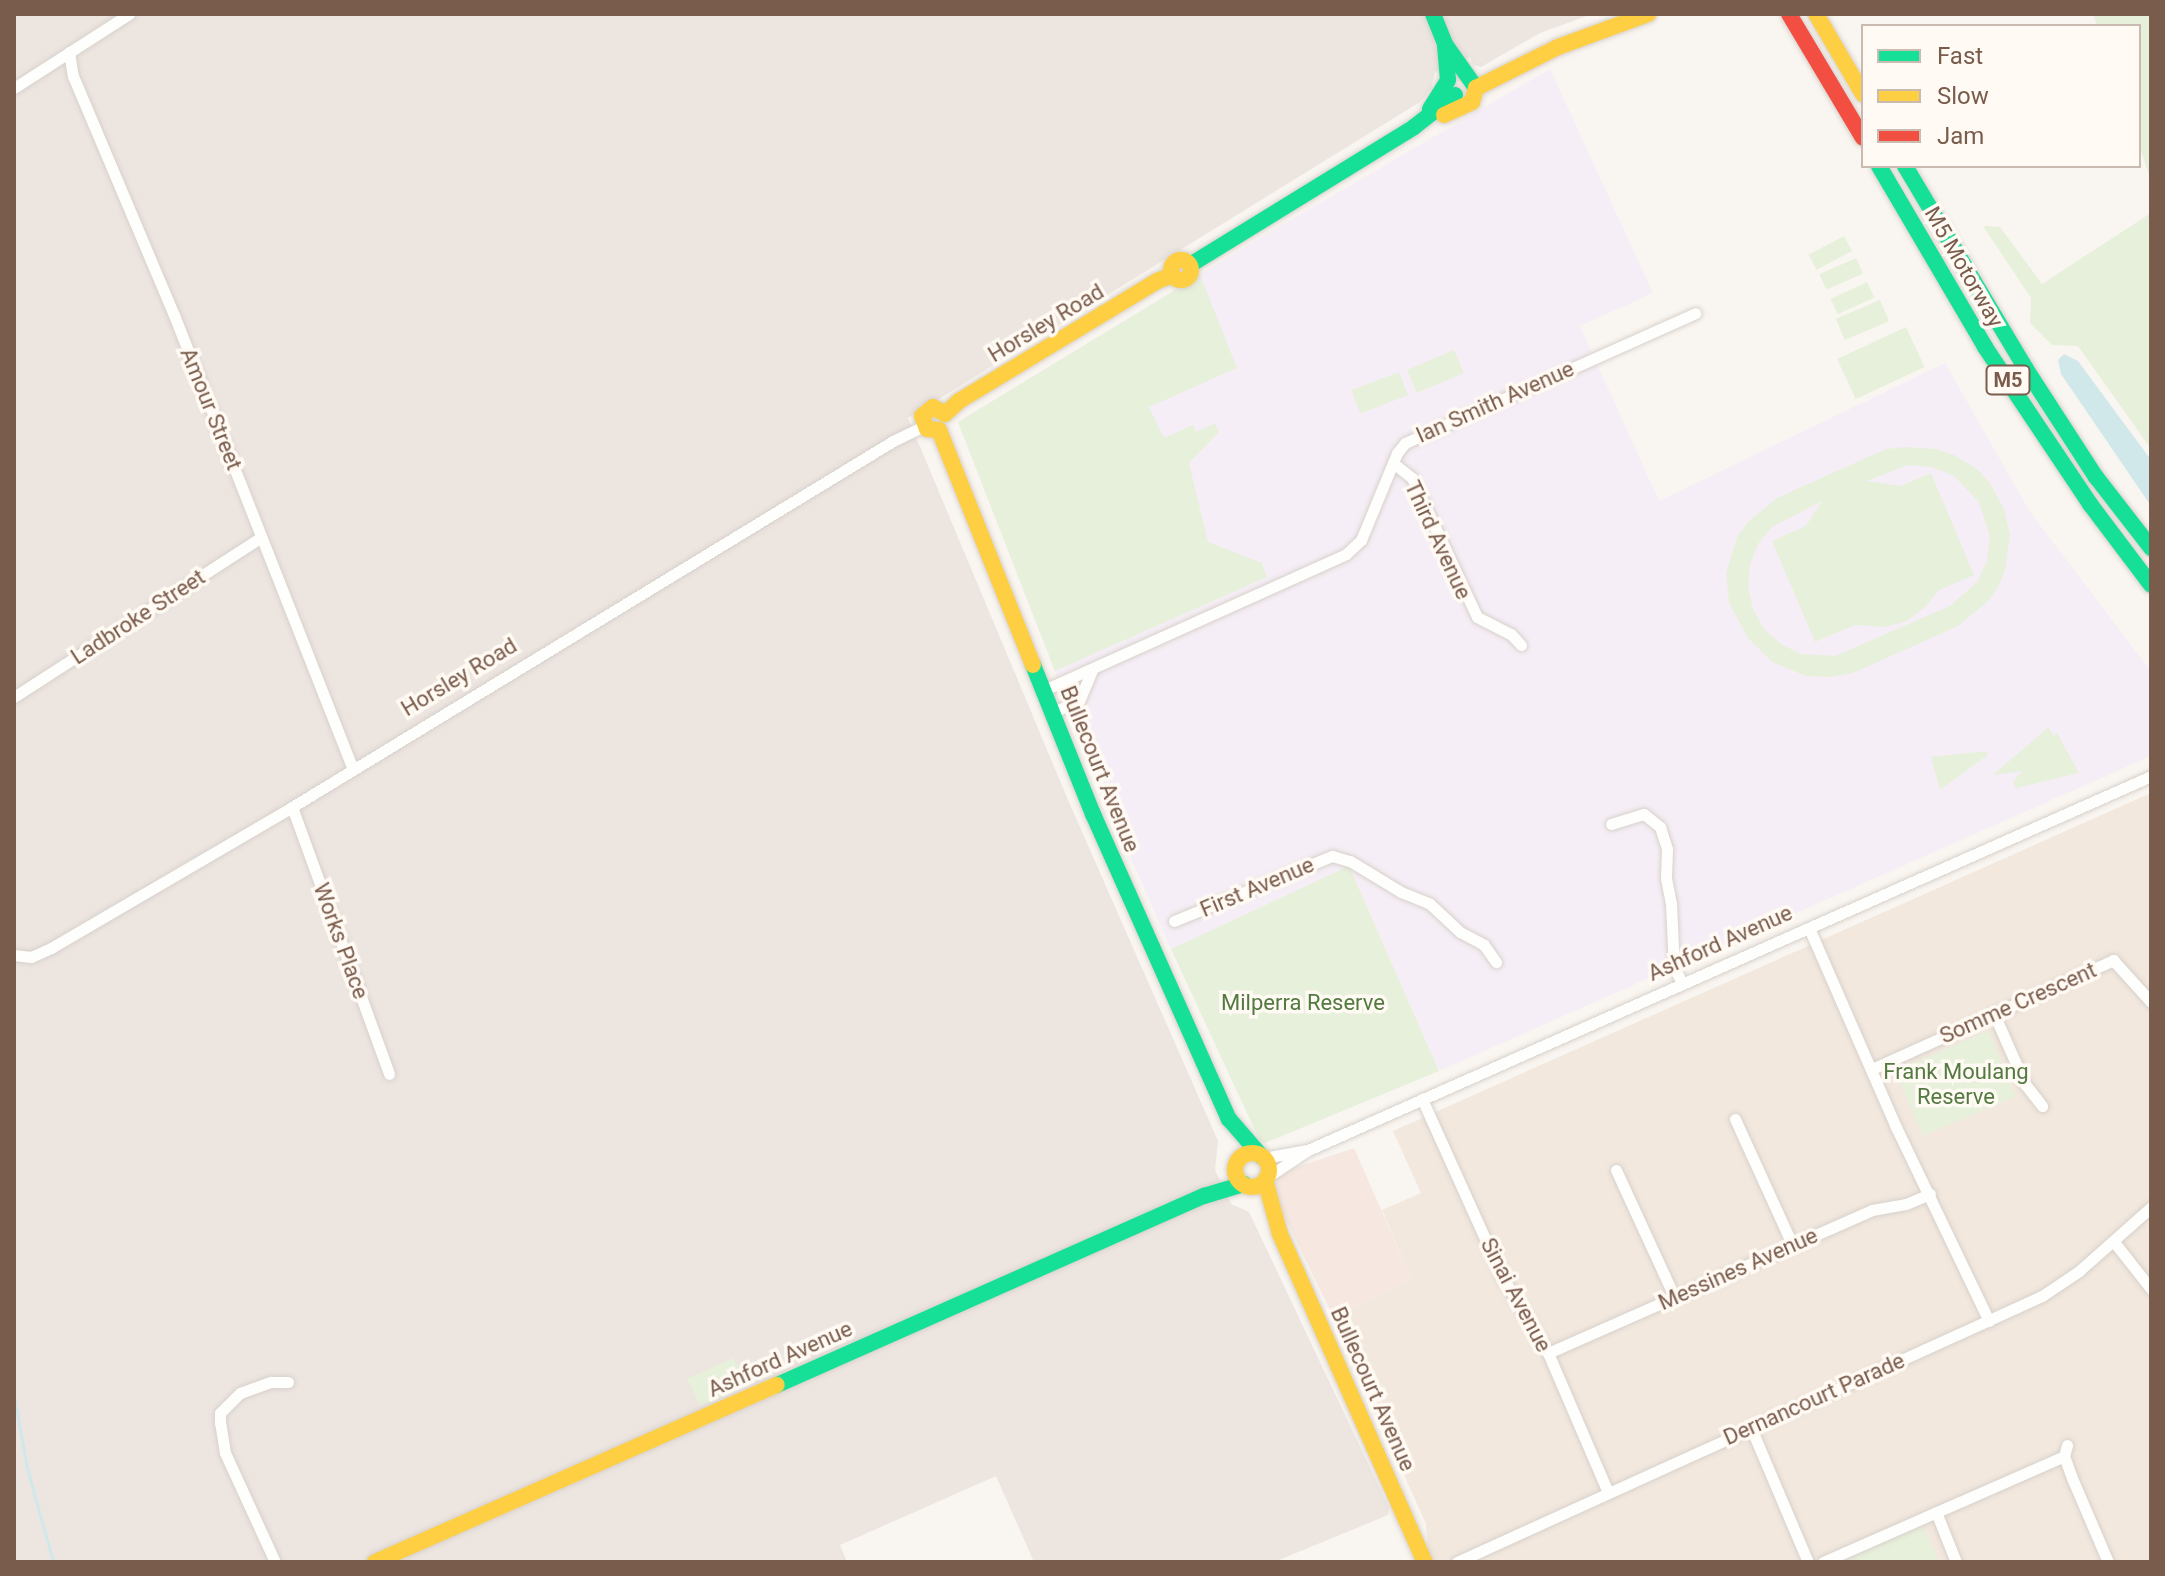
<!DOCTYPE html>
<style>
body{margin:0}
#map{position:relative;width:2165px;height:1576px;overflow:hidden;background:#f9f5f0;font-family:Roboto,sans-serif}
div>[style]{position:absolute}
.residential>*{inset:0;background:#f2e8de}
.commercial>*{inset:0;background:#f6e8e1}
.industrial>*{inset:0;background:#ede5e0}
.education>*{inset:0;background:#f6eef6}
.green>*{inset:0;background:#e7f0db;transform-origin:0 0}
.water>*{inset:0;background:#d0e8ea}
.stream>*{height:3px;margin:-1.5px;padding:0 1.5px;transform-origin:1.5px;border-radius:1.5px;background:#d0e8ea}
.roads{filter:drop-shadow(0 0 2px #d7d1cb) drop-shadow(0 0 2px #d7d1cb)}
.street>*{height:11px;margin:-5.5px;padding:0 5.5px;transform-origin:5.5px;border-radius:5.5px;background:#fefefd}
.fast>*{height:16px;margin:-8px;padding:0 8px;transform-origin:8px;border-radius:8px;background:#16e098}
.slow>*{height:16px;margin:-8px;padding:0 8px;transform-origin:8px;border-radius:8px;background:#ffcf43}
.slow>.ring{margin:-8px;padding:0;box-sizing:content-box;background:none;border:16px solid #ffcf43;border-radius:50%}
.jam>*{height:16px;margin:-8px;padding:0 8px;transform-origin:8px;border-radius:8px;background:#f24e42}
span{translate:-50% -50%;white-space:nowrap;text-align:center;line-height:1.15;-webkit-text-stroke:7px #fffaf3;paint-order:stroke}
.shield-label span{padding:2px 6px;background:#fffaf3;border:2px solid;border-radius:6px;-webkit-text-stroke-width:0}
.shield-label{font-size:20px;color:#7a5c4d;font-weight:700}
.street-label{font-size:22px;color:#7a5c4d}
.park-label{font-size:22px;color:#537a41}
.frame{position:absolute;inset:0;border:16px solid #7a5c4d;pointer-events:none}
.legend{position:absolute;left:1861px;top:24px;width:280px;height:144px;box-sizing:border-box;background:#fffaf3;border:2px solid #cabbb1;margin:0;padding:10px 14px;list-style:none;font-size:24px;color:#7a5c4d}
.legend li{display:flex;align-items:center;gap:16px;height:40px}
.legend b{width:40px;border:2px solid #cabbb1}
</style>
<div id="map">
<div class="residential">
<div style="clip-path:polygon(2151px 793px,2151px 1562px,1429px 1562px,1426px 1524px,1333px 1316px,1412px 1280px,1382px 1210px,1421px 1193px,1393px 1131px)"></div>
</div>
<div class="commercial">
<div style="clip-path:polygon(1354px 1148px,1412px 1280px,1333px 1316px,1290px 1228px,1273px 1191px,1273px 1182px,1285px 1171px)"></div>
</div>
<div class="industrial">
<div style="clip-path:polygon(14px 14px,1592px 14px,1540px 33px,1481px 67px,1473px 65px,1470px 57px,1435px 72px,1431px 89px,1420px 102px,908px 418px,1068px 800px,1218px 1141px,1215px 1170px,1231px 1204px,1249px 1212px,1389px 1508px,1388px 1515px,1274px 1562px,1034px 1562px,996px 1476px,840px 1545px,847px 1562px,14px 1562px)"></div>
</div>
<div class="education">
<div style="clip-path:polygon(1550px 69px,1653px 293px,1580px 326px,1659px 501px,1945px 363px,2030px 512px,2151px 671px,2151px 756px,1439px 1071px,1349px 866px,1171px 949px,1104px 797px,958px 422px,1265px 235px)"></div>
</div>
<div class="green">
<div style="clip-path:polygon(2093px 14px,2151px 14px,2151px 180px,2139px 146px,2139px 26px,2097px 26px)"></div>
<div style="clip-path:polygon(2151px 213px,2151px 449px,2078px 346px,2052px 345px,2030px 323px,2031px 298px,1983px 226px,2000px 227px,2042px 284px)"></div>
<div style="left:1844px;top:236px;width:17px;height:40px;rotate:62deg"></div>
<div style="left:1856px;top:258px;width:17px;height:40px;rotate:66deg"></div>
<div style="clip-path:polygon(1200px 275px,1237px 368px,1149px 407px,1164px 438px,1193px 425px,1196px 432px,1215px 423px,1219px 432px,1189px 463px,1208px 542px,1262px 563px,1267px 577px,1055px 671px,958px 422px)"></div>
<div style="left:1867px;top:282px;width:17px;height:40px;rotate:65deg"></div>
<div style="left:1880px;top:300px;width:23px;height:48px;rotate:67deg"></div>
<div style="left:1906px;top:327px;width:44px;height:76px;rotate:65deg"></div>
<div style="left:1454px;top:350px;width:25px;height:51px;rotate:67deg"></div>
<div style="left:1399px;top:372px;width:25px;height:51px;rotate:69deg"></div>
<div style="clip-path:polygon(evenodd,1906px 447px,1936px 449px,1954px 455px,1977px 469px,1990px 483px,2004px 509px,2010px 535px,2005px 570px,1998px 587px,1987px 602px,1958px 626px,1853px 673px,1831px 677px,1806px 676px,1772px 662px,1748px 638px,1729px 603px,1726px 573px,1737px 537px,1748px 522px,1777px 498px,1886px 449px,1906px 447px,1908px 465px,1932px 467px,1954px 476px,1979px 502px,1990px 537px,1987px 561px,1977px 582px,1950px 606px,1835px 656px,1801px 654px,1781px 644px,1764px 629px,1753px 609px,1748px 587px,1750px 565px,1758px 544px,1772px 527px,1822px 501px,1806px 526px,1772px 541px,1815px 642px,1855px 625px,1885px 627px,1907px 621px,1926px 606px,1939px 590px,1974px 575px,1931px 473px,1901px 486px,1866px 481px,1908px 465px)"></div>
<div style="clip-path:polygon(2049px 727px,2053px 736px,2057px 733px,2079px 773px,2016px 788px,2013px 782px,2022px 771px,1993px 775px)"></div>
<div style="clip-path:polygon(1986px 751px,1988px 755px,1940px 790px,1931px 757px)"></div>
<div style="clip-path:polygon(1349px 866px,1439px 1071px,1265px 1143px,1260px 1141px,1171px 949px)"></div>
<div style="left:1988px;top:1031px;width:71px;height:101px;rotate:67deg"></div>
<div style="clip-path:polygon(733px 1358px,750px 1385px,700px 1406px,687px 1379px)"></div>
<div style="clip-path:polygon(1923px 1526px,1939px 1562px,1842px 1562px)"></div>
</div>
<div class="water">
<div style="clip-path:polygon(2064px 354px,2078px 361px,2151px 460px,2151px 506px,2061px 374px,2058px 360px)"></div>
</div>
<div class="stream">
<div style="left:14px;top:1396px;width:73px;rotate:79.8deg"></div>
<div style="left:27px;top:1468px;width:98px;rotate:74.5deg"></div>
</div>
<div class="roads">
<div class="street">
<div style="left:69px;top:52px;width:24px;rotate:81deg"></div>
<div style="left:73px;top:76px;width:259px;rotate:67.1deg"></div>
<div style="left:174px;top:315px;width:487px;rotate:68.5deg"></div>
<div style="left:14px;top:88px;width:137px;rotate:-32.8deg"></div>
<div style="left:1393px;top:463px;width:24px;rotate:38deg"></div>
<div style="left:1412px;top:478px;width:153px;rotate:64.9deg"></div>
<div style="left:1477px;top:617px;width:38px;rotate:27deg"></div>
<div style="left:1511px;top:634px;width:15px;rotate:48deg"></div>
<div style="left:1044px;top:690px;width:331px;rotate:-24.2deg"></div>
<div style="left:1346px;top:554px;width:21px;rotate:-43deg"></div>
<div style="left:1361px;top:540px;width:94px;rotate:-67.5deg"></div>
<div style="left:1397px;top:453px;width:13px;rotate:-51deg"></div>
<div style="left:1405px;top:443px;width:318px;rotate:-24.1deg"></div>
<div style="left:14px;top:697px;width:294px;rotate:-32.9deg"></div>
<div style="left:1053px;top:712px;width:28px;rotate:-23deg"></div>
<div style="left:1079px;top:701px;width:33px;rotate:-67deg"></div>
<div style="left:292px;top:807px;width:284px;rotate:70deg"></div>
<div style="left:1611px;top:824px;width:34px;rotate:-17deg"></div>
<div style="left:1644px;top:814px;width:21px;rotate:39deg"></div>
<div style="left:1660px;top:827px;width:23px;rotate:72deg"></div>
<div style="left:1667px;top:849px;width:29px;rotate:92deg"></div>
<div style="left:1666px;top:878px;width:25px;rotate:79deg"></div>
<div style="left:1671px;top:903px;width:65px;rotate:87.4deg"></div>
<div style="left:1674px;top:968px;width:18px;rotate:61deg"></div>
<div style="left:1174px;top:921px;width:171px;rotate:-22.4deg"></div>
<div style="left:1332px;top:856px;width:19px;rotate:16deg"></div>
<div style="left:1350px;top:861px;width:60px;rotate:31.3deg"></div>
<div style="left:1401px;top:892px;width:31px;rotate:22deg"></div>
<div style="left:1430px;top:904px;width:41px;rotate:43deg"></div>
<div style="left:1460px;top:932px;width:27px;rotate:28deg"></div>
<div style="left:1484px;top:945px;width:21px;rotate:55deg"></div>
<div style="left:1809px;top:928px;width:217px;rotate:66.4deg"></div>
<div style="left:1896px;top:1127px;width:215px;rotate:64.4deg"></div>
<div style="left:14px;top:955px;width:17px;rotate:7deg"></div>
<div style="left:31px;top:957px;width:22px;rotate:-24deg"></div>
<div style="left:51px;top:948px;width:279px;rotate:-30.3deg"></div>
<div style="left:292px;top:807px;width:704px;rotate:-31.34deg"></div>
<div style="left:893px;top:441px;width:34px;rotate:-26deg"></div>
<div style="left:1994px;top:1014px;width:77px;rotate:66.1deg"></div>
<div style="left:2025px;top:1084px;width:28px;rotate:52deg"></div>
<div style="left:1872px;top:1069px;width:265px;rotate:-24.3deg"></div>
<div style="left:2113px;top:960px;width:57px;rotate:47.9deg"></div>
<div style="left:1422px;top:1099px;width:196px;rotate:65.7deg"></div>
<div style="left:1503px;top:1278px;width:87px;rotate:59deg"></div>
<div style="left:1548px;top:1353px;width:151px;rotate:66.7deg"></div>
<div style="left:1735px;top:1119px;width:137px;rotate:65.5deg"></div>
<div style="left:1264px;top:1158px;width:44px;rotate:-10.5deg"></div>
<div style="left:1616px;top:1170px;width:141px;rotate:65.3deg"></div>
<div style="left:1266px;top:1178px;width:50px;rotate:-33.7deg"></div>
<div style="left:1308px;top:1150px;width:922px;rotate:-23.92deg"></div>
<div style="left:2114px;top:1242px;width:60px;rotate:51.8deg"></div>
<div style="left:1548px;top:1353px;width:354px;rotate:-23.8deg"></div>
<div style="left:1872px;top:1210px;width:35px;rotate:-10deg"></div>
<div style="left:1906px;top:1204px;width:26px;rotate:-23deg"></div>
<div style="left:1751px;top:1428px;width:146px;rotate:67deg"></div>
<div style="left:2067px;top:1445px;width:11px;rotate:105deg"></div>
<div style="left:2064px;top:1456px;width:23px;rotate:70deg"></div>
<div style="left:2072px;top:1478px;width:91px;rotate:66.8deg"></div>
<div style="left:1936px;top:1512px;width:54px;rotate:68.2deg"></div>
<div style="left:275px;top:1562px;width:120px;rotate:-114.6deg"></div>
<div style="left:225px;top:1453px;width:30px;rotate:-99deg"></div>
<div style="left:220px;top:1423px;width:10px;rotate:-90deg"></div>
<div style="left:220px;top:1413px;width:28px;rotate:-45deg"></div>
<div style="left:240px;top:1393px;width:33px;rotate:-20deg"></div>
<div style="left:271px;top:1382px;width:17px"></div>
<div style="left:1457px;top:1562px;width:643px;rotate:-24.45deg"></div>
<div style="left:2042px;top:1296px;width:45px;rotate:-34deg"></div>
<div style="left:2079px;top:1271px;width:96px;rotate:-41.6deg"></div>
<div style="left:1823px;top:1562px;width:263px;rotate:-23.7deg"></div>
</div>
<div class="fast">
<div style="left:1433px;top:14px;width:32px;rotate:68deg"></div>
<div style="left:1445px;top:44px;width:54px;rotate:54.8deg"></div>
<div style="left:1430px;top:109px;width:34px;rotate:-58deg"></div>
<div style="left:1448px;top:80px;width:36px;rotate:-95deg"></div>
<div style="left:1879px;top:166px;width:210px;rotate:59.6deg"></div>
<div style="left:1985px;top:347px;width:189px;rotate:56.2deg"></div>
<div style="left:2090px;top:504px;width:101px;rotate:53deg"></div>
<div style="left:1905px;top:166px;width:236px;rotate:59.2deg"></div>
<div style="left:2026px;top:369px;width:129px;rotate:57.1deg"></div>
<div style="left:2096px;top:477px;width:90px;rotate:52.2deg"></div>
<div style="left:1190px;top:265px;width:263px;rotate:-31.6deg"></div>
<div style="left:1414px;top:127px;width:52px;rotate:-38deg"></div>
<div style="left:1033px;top:665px;width:161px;rotate:68.1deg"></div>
<div style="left:1093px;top:814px;width:334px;rotate:66deg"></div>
<div style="left:1229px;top:1119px;width:49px;rotate:49.1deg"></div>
<div style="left:777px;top:1385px;width:467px;rotate:-23.9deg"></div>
<div style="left:1204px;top:1196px;width:42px;rotate:-16.7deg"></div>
</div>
<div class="slow">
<div style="left:1816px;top:14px;width:93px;rotate:59.6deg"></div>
<div style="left:1476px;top:88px;width:92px;rotate:-26.6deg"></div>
<div style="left:1558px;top:47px;width:96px;rotate:-20.1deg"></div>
<div style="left:1444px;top:115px;width:31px;rotate:-25deg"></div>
<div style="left:1472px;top:102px;width:15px;rotate:-74deg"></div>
<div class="ring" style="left:1171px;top:260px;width:4px;height:4px"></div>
<div style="left:945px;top:414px;width:19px;rotate:-43deg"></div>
<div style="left:959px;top:401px;width:232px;rotate:-31.2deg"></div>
<div style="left:1157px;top:281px;width:17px;rotate:-21deg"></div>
<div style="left:939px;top:430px;width:253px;rotate:68.2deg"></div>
<div style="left:939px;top:430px;width:12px;rotate:-175deg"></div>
<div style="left:927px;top:429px;width:14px;rotate:-111deg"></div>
<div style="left:922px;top:416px;width:14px;rotate:-39deg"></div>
<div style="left:933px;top:407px;width:14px;rotate:30deg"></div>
<div class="ring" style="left:1235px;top:1153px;width:18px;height:18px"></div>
<div style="left:1265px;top:1180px;width:56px;rotate:74.5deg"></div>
<div style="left:1280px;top:1234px;width:359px;rotate:66.2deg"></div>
<div style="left:375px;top:1562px;width:439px;rotate:-23.8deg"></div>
</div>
<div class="jam">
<div style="left:1789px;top:14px;width:144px;rotate:59.2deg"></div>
</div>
</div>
<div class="shield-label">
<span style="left:2008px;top:380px">M5</span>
</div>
<div class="street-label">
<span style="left:1964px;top:267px;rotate:60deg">M5 Motorway</span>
<span style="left:1046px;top:323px;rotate:-31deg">Horsley Road</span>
<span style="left:1495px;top:402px;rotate:-24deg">Ian Smith Avenue</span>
<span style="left:211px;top:409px;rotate:68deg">Amour Street</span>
<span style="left:1438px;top:540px;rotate:65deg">Third Avenue</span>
<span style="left:138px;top:617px;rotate:-33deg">Ladbroke Street</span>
<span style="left:459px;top:677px;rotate:-31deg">Horsley Road</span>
<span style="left:1100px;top:769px;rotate:68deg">Bullecourt Avenue</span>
<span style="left:1257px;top:887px;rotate:-23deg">First Avenue</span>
<span style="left:341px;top:941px;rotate:70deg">Works Place</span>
<span style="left:1720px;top:943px;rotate:-24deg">Ashford Avenue</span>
<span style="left:2018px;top:1003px;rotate:-24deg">Somme Crescent</span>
<span style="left:1738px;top:1269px;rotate:-24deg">Messines Avenue</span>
<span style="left:1516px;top:1295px;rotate:62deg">Sinai Avenue</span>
<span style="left:780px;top:1359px;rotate:-24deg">Ashford Avenue</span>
<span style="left:1373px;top:1389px;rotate:66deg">Bullecourt Avenue</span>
<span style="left:1814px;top:1399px;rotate:-24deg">Dernancourt Parade</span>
</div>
<div class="park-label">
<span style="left:1303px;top:1003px">Milperra Reserve</span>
<span style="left:1956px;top:1084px">Frank Moulang<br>Reserve</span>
</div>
<div class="frame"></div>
<ul class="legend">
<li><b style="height:10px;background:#16e098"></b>Fast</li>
<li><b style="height:10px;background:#ffcf43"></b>Slow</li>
<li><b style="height:10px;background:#f24e42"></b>Jam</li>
</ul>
</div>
